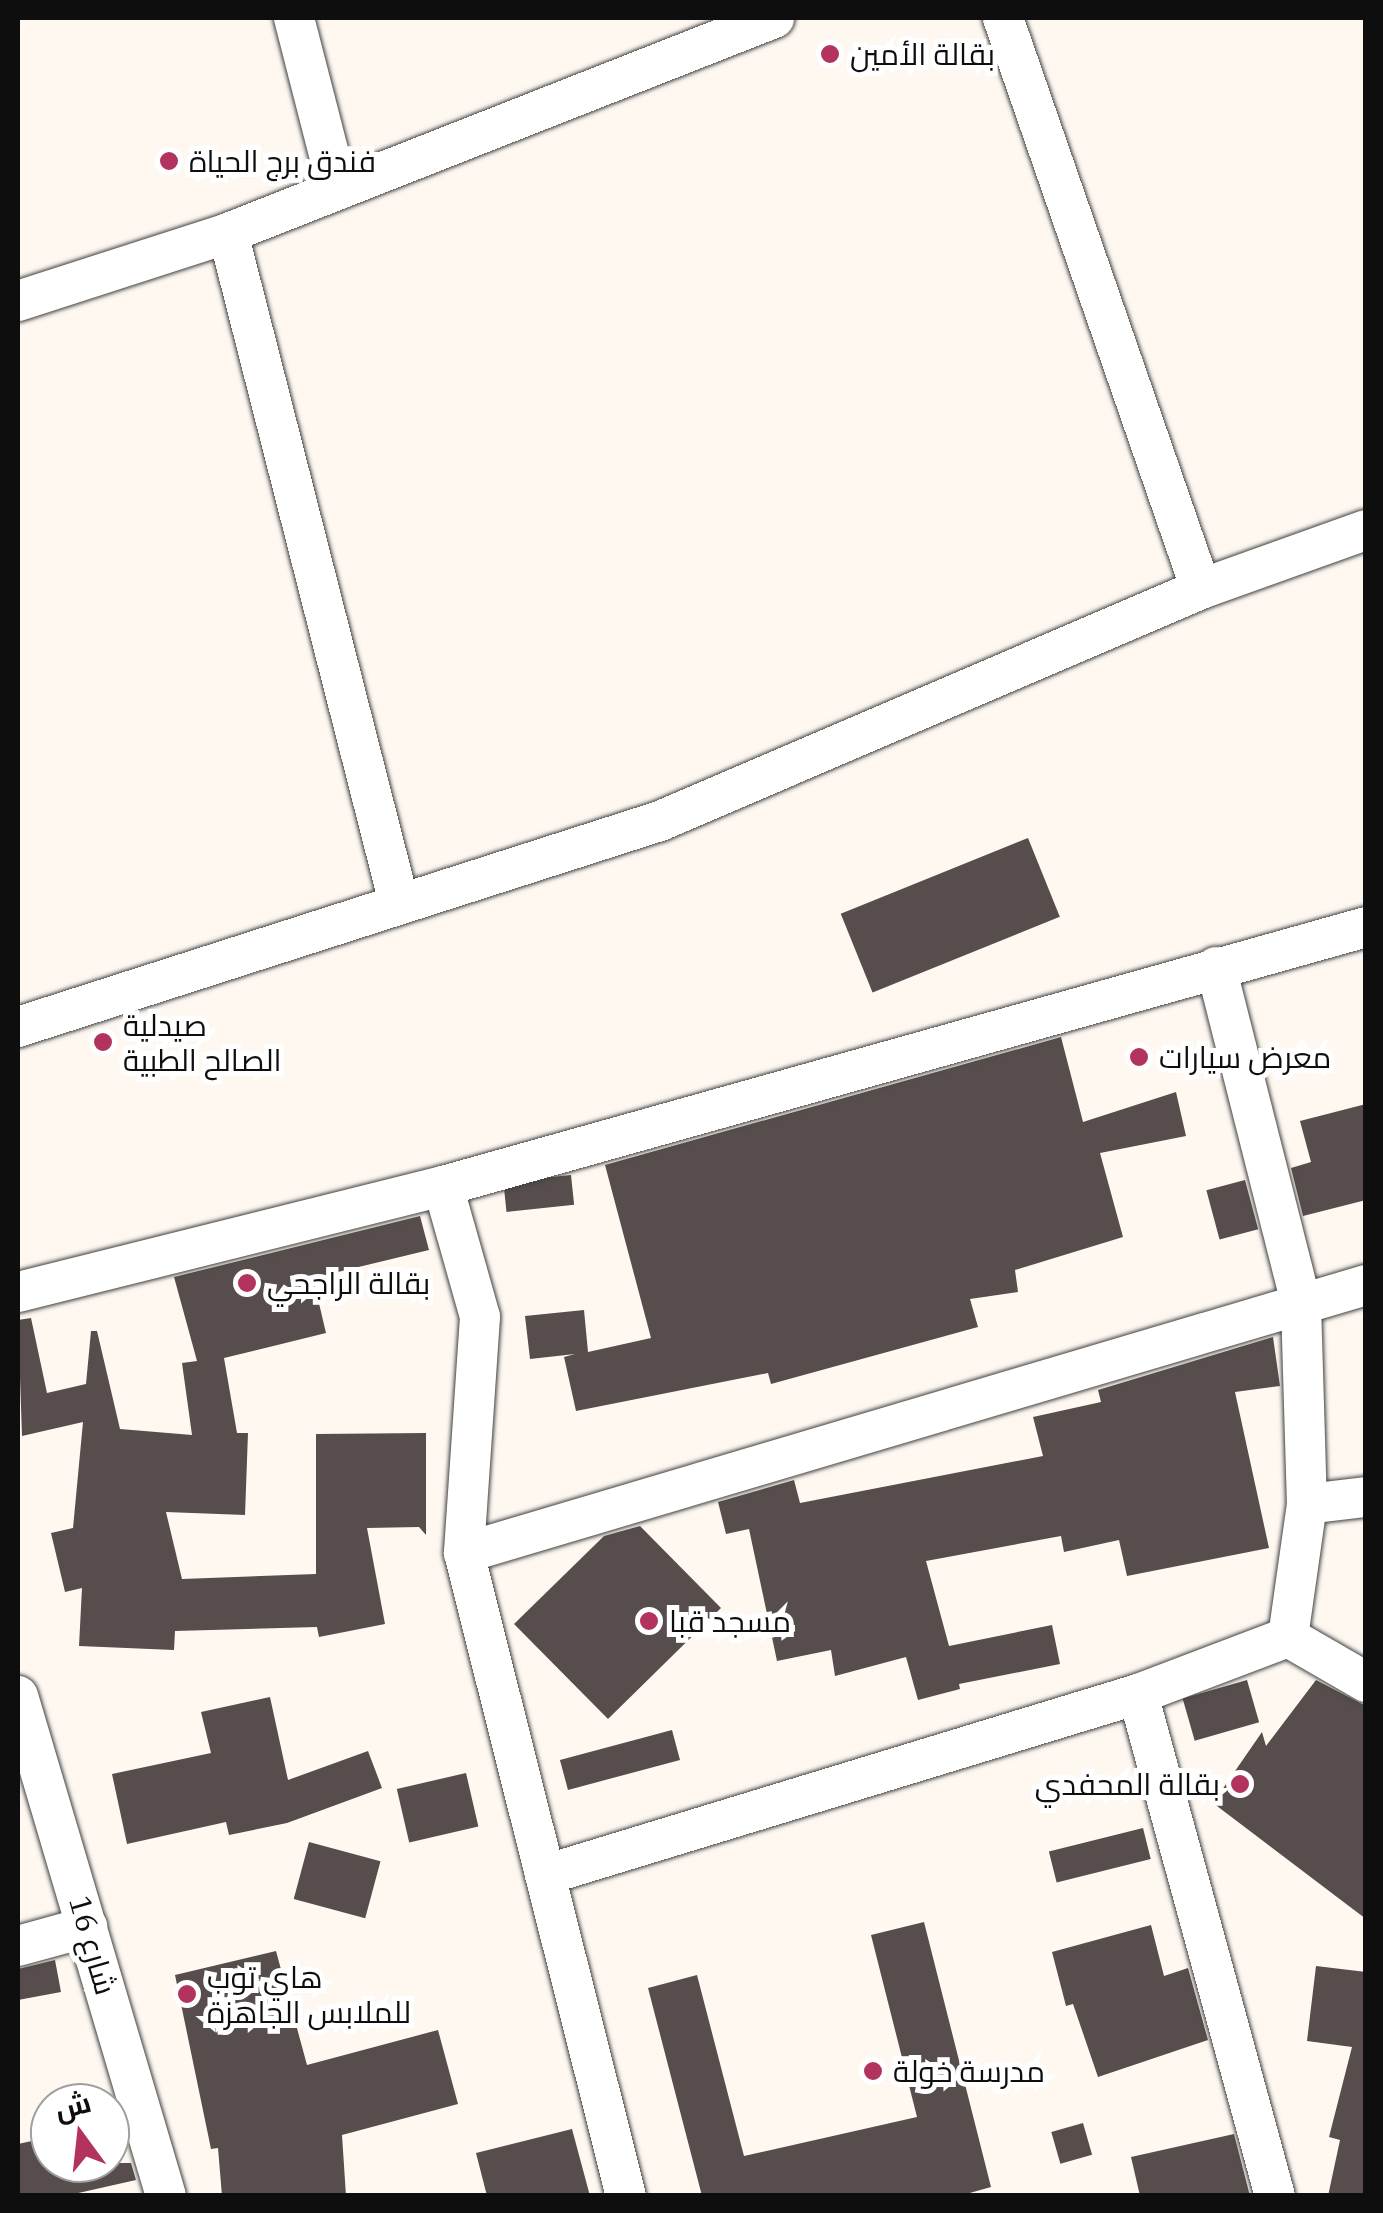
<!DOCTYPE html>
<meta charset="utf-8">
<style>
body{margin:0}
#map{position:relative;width:1383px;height:2213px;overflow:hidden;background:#fef8f1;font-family:"IBM Plex Serif",Cairo,serif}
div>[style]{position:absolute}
.building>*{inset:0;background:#564d4c;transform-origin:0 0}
.roads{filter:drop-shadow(0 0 2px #414141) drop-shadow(0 0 2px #414141)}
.minor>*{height:40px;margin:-20px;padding:0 20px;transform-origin:20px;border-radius:20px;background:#fff}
.dots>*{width:28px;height:28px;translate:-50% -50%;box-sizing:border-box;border:5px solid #fff;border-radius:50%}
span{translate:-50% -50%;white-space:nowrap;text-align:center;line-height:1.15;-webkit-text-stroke:10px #fff;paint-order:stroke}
.poi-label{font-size:30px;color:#0e0e0e}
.left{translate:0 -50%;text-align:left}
.right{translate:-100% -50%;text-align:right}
.street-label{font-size:30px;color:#0e0e0e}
.frame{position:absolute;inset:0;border:20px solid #0e0e0e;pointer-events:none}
.north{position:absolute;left:30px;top:2083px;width:100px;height:100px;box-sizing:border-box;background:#fff;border:2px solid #9f9f9f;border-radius:50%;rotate:345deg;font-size:28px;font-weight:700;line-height:40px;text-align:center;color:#0e0e0e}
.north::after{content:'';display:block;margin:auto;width:35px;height:45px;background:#b2335d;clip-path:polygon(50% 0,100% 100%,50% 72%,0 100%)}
</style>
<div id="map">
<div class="building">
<div style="left:1028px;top:838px;width:85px;height:202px;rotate:68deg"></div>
<div style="clip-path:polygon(1061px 1037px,1083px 1122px,1176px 1092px,1186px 1136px,1100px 1153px,1123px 1237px,1015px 1270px,1018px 1292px,970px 1299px,978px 1327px,771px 1384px,768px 1373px,576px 1411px,564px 1357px,575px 1354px,530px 1359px,525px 1316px,584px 1310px,588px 1352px,651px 1338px,605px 1165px)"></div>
<div style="clip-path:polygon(1366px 1104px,1366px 1200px,1303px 1216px,1291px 1168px,1311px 1162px,1300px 1121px)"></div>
<div style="left:571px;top:1175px;width:30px;height:68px;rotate:84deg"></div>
<div style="left:1245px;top:1180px;width:51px;height:40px;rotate:75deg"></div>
<div style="clip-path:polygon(420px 1216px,429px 1250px,313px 1278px,326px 1333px,224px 1358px,237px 1433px,248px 1433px,245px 1515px,166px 1512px,182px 1579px,316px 1574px,316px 1434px,426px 1433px,426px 1535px,419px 1527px,367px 1528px,385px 1624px,319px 1637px,317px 1627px,175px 1631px,174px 1650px,79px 1646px,82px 1588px,65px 1592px,51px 1533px,73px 1528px,83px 1422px,22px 1436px,18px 1320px,31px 1318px,47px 1393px,86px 1384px,91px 1331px,97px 1331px,120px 1429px,192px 1435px,182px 1363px,197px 1361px,174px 1277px)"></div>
<div style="clip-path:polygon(1273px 1337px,1280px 1386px,1235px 1392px,1269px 1548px,1127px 1576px,1119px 1540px,1064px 1552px,1061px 1536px,926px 1561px,949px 1646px,1052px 1625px,1060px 1664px,959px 1684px,960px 1689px,918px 1700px,906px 1657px,835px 1676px,831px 1650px,777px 1661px,749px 1529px,726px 1534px,718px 1502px,794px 1480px,800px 1503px,1043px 1456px,1033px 1417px,1101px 1402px,1098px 1390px)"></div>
<div style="clip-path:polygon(640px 1526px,721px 1608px,608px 1719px,514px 1624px,604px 1536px)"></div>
<div style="left:1247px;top:1680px;width:44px;height:67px;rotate:74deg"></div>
<div style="clip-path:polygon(1316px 1680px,1366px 1706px,1366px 1919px,1213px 1803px,1262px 1732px,1266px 1746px)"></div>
<div style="clip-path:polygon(270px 1697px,288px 1780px,368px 1751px,382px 1788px,287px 1823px,229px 1835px,226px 1822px,127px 1844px,112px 1774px,211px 1753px,201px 1712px)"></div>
<div style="left:672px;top:1730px;width:31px;height:116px;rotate:75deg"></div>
<div style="left:466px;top:1773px;width:55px;height:71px;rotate:77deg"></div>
<div style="left:1143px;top:1828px;width:32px;height:97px;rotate:76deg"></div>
<div style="left:309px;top:1842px;width:74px;height:59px;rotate:15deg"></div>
<div style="clip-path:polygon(924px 1922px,991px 2187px,959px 2196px,702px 2196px,648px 1988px,697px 1975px,744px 2156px,917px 2117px,871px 1935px)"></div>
<div style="clip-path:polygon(1151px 1925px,1164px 1976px,1188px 1968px,1208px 2040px,1098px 2077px,1073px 2004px,1066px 2006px,1052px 1952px)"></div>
<div style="clip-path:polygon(276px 1951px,307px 2065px,438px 2030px,458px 2104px,342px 2135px,346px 2196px,222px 2196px,218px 2148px,211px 2149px,175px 1975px)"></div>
<div style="clip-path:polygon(55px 1960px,61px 1992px,18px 2000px,18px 1969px)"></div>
<div style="clip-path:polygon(1316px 1966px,1366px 1972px,1366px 2196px,1328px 2196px,1340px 2140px,1329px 2137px,1352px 2047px,1307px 2041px)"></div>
<div style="left:1083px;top:2123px;width:33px;height:33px;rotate:74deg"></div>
<div style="clip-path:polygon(572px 2129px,590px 2196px,487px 2196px,476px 2153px)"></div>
<div style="clip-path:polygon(1234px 2134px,1250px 2196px,1140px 2196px,1131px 2157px)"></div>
<div style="clip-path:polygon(50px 2137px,50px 2163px,131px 2163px,136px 2180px,65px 2196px,18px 2196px,18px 2144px)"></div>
</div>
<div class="roads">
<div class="minor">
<div style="left:294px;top:18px;width:177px;rotate:75.6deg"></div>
<div style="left:1003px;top:18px;width:604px;rotate:70.88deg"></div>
<div style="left:228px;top:233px;width:691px;rotate:75.68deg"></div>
<div style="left:18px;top:301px;width:221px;rotate:-17.9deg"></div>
<div style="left:228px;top:233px;width:587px;rotate:-21.49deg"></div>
<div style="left:1216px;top:967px;width:348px;rotate:75.8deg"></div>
<div style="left:1301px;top:1304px;width:200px;rotate:88.3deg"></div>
<div style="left:1307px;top:1504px;width:134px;rotate:98.1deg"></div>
<div style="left:18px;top:1027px;width:674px;rotate:-17.79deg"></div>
<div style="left:660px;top:821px;width:589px;rotate:-23.21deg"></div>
<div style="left:1201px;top:589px;width:175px;rotate:-19.7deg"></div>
<div style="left:443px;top:1186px;width:136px;rotate:74.2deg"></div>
<div style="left:480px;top:1317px;width:237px;rotate:93.9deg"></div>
<div style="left:464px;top:1553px;width:663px;rotate:75.86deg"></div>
<div style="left:18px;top:1292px;width:438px;rotate:-14deg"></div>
<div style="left:443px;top:1186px;width:959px;rotate:-15.67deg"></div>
<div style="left:1307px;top:1504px;width:59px;rotate:-6.8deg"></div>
<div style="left:464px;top:1553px;width:941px;rotate:-16.55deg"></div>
<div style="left:1288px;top:1637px;width:90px;rotate:30deg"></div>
<div style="left:1138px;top:1694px;width:520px;rotate:74.74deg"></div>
<div style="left:18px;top:1696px;width:521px;rotate:73.51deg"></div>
<div style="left:545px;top:1875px;width:620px;rotate:-16.97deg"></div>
<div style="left:1138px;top:1694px;width:160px;rotate:-20.8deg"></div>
<div style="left:18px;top:1946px;width:72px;rotate:-15.4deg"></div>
</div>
</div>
<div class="dots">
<div style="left:830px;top:54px;background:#b2335d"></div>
<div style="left:169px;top:161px;background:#b2335d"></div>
<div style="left:103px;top:1042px;background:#b2335d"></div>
<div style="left:1139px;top:1057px;background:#b2335d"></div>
<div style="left:247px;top:1283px;background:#b2335d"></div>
<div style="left:649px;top:1621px;background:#b2335d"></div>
<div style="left:1240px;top:1784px;background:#b2335d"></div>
<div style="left:187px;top:1994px;background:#b2335d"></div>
<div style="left:873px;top:2071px;background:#b2335d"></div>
</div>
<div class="poi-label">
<span class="left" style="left:850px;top:54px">بقالة الأمين</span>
<span class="left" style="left:189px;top:161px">فندق برج الحياة</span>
<span class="left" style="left:123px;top:1042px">صيدلية<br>الصالح الطبية</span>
<span class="left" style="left:1159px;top:1057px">معرض سيارات</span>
<span class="left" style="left:267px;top:1283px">بقالة الراجحي</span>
<span class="left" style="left:669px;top:1621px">مسجد قبا</span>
<span class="right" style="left:1220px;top:1784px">بقالة المحفدي</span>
<span class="left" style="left:207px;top:1994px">هاي توب<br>للملابس الجاهزة</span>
<span class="left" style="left:893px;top:2071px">مدرسة خولة</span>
</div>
<div class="street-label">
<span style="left:93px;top:1945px;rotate:74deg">شارع 16</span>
</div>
<div class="frame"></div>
<div class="north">ش</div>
</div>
